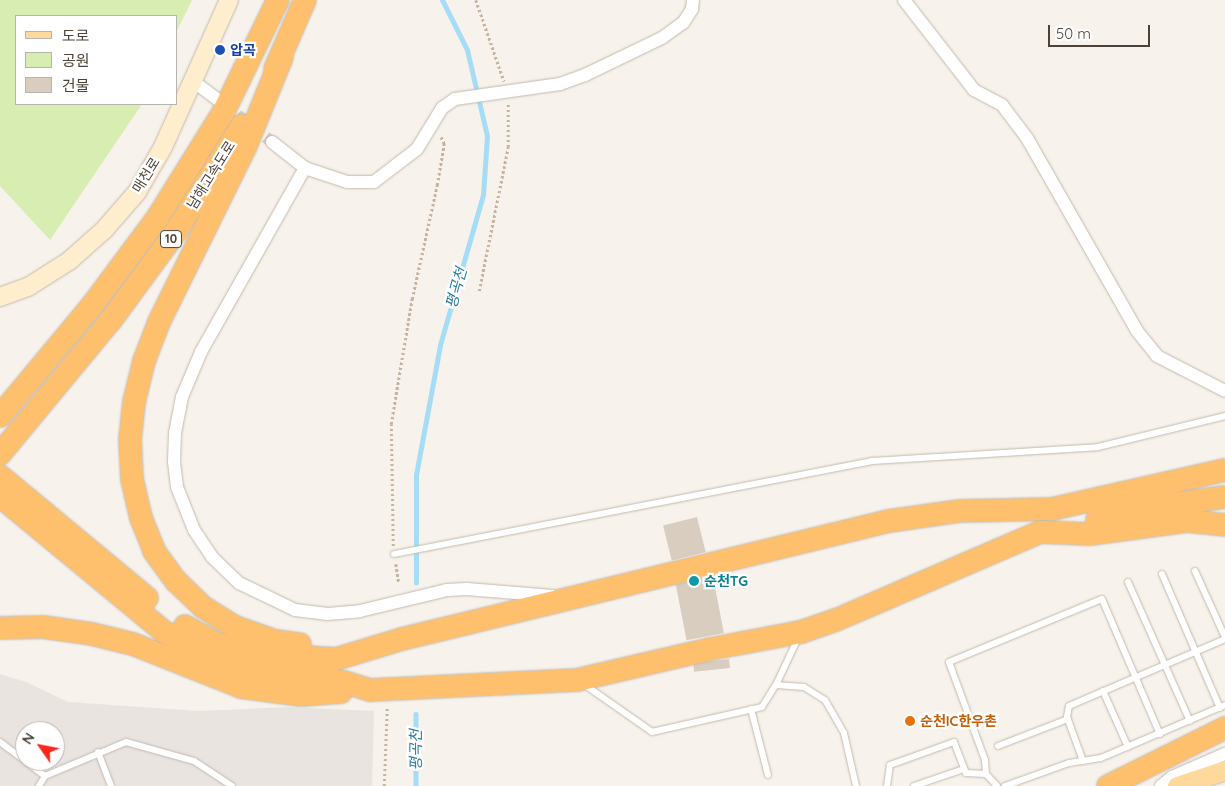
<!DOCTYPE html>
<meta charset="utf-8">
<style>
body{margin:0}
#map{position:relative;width:1225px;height:786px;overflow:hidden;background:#f7f2eb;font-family:Quicksand,"Noto Sans KR",sans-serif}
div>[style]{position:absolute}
.industrial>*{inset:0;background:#e9e4e0}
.green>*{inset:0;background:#d8edb2}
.stream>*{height:4.5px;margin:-2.25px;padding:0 2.25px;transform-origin:2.25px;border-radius:2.25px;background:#a5ddf6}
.building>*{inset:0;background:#d9cdc0;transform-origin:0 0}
.minor-tunnel>*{height:12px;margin-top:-6px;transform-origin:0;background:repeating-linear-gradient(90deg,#d5cfc7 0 12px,transparent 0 18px)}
.path>*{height:2.5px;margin-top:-1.25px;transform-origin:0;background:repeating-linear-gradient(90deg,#c6b39d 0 2.5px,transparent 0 5px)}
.roads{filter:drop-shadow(0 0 1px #c3b9ad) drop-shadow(0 0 1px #c3b9ad)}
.service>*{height:6px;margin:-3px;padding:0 3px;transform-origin:3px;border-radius:3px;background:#fff}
.minor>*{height:12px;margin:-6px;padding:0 6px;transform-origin:6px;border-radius:6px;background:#fff}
.secondary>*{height:18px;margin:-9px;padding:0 9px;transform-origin:9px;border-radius:9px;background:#ffeecd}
.primary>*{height:19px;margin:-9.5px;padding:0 9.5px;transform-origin:9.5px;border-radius:9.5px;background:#ffd99c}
.motorway>*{height:22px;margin:-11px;padding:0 11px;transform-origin:11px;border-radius:11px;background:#ffc06e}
.dots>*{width:14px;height:14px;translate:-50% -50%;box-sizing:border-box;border:2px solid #fff;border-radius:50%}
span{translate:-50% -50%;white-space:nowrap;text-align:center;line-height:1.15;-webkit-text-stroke:4.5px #fff;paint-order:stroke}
.shield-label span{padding:1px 4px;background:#fff;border:1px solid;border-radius:4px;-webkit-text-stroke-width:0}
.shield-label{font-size:12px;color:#4c4238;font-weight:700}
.transit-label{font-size:14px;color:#164399;font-weight:700}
.left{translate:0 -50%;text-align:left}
.street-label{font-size:14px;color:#4c4238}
.culture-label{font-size:14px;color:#0d838f;font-weight:700}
.food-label{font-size:14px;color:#c56008;font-weight:700}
.water-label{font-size:15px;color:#257da7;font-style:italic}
.legend{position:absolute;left:15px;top:15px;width:162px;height:90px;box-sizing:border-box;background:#fff;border:1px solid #b7b3af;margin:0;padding:6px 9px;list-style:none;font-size:15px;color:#4c4238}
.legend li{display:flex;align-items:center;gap:10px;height:25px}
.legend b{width:25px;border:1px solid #b7b3af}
.north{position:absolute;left:15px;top:721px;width:50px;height:50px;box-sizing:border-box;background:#fff;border:1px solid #b7b3af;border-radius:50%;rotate:303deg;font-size:14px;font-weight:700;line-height:20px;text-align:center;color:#4c4238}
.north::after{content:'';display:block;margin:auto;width:18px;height:22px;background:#ff251a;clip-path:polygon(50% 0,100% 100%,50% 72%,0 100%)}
.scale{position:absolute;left:1048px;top:25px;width:102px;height:22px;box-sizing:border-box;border:2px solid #4c4238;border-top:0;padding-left:6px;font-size:15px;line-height:18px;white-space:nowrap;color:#4c4238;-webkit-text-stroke:4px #fff;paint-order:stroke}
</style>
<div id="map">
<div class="industrial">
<div style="clip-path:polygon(evenodd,0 674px,26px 682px,68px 702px,199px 711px,287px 707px,374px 711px,372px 786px,0 786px,0 674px,25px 731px,55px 731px,55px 761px,25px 761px,25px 731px)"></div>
</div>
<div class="green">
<div style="clip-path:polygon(0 0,192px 0,176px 33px,176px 16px,16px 16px,16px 104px,142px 104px,50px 240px,0 186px)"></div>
</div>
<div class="stream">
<div style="left:416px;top:583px;width:108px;rotate:-90deg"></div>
<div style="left:416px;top:475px;width:132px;rotate:-79.5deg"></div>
<div style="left:440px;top:345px;width:156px;rotate:-74deg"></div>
<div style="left:483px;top:195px;width:59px;rotate:-86.1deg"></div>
<div style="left:487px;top:136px;width:88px;rotate:-103.1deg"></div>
<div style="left:467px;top:50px;width:56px;rotate:-116.6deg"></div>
<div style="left:416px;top:714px;width:72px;rotate:90deg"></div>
</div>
<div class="building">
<div style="left:697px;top:517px;width:36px;height:35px;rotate:76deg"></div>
<div style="left:713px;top:577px;width:57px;height:38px;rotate:79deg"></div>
<div style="left:729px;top:659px;width:9px;height:36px;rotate:84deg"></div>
</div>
<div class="minor-tunnel">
<div style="left:223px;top:104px;width:62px;rotate:37.8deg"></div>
</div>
<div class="path">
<div style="left:476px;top:0;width:86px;rotate:70.9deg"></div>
<div style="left:479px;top:291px;width:147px;rotate:-78.6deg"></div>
<div style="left:508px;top:147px;width:44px;rotate:-90deg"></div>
<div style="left:393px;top:546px;width:122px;rotate:-90.9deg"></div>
<div style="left:391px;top:424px;width:127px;rotate:-80.5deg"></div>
<div style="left:412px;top:299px;width:117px;rotate:-77.6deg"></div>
<div style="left:437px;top:185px;width:42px;rotate:-80.3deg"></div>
<div style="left:444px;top:144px;width:10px;rotate:-114deg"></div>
<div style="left:396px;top:564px;width:18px;rotate:81deg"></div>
<div style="left:384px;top:786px;width:78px;rotate:-87.8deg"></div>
</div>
<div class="roads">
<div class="service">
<div style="left:394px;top:554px;width:487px;rotate:-11deg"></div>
<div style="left:872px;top:461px;width:226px;rotate:-3.5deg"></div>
<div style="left:1098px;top:447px;width:131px;rotate:-13.7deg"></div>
<div style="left:1195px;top:571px;width:72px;rotate:65.6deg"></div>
<div style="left:1162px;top:574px;width:146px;rotate:66.6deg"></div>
<div style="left:1128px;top:582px;width:152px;rotate:66deg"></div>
<div style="left:585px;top:685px;width:82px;rotate:35deg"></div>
<div style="left:652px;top:732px;width:113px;rotate:-12.8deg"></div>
<div style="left:762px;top:707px;width:26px;rotate:-58deg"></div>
<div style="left:776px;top:685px;width:52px;rotate:-64.9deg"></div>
<div style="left:776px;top:685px;width:28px;rotate:4deg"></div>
<div style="left:804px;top:687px;width:25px;rotate:32deg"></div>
<div style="left:825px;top:700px;width:38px;rotate:60deg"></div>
<div style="left:844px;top:733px;width:54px;rotate:77.2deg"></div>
<div style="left:1103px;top:691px;width:61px;rotate:65.9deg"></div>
<div style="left:751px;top:709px;width:68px;rotate:75.6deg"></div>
<div style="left:0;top:742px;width:31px;rotate:37deg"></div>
<div style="left:998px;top:746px;width:75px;rotate:-21.1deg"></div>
<div style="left:98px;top:752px;width:36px;rotate:69deg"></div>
<div style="left:25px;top:761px;width:25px;rotate:37deg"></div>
<div style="left:1083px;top:761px;width:47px;rotate:-110deg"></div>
<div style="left:1067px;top:717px;width:11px;rotate:-80deg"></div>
<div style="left:1069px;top:706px;width:170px;rotate:-23.2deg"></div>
<div style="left:986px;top:774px;width:14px;rotate:-94deg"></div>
<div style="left:985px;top:760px;width:104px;rotate:-110.2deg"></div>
<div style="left:949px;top:662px;width:165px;rotate:-22.4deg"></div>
<div style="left:1102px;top:599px;width:147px;rotate:66.8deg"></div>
<div style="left:39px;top:786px;width:12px;rotate:-59deg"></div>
<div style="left:45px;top:776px;width:88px;rotate:-22.8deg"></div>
<div style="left:126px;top:742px;width:71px;rotate:15.6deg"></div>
<div style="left:194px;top:761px;width:45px;rotate:33.3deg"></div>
<div style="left:887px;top:786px;width:21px;rotate:-82deg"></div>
<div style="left:890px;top:765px;width:68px;rotate:-19.8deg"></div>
<div style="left:954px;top:742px;width:33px;rotate:69deg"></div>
<div style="left:966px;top:773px;width:20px;rotate:3deg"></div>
<div style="left:986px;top:774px;width:16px;rotate:47deg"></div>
<div style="left:914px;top:786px;width:53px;rotate:-18.8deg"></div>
<div style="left:1005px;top:786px;width:68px;rotate:-19.8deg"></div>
<div style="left:1069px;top:763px;width:32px;rotate:-9deg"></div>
<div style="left:1101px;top:758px;width:135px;rotate:-23.1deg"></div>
</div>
<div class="minor">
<div style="left:904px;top:0;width:114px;rotate:52.1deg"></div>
<div style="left:974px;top:90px;width:32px;rotate:28deg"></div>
<div style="left:1002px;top:105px;width:41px;rotate:52.9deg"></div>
<div style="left:1027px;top:138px;width:222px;rotate:60.3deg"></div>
<div style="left:1137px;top:331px;width:32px;rotate:51deg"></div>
<div style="left:1157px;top:356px;width:76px;rotate:27.2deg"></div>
<div style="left:193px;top:81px;width:31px;rotate:37deg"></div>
<div style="left:272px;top:142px;width:42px;rotate:38.2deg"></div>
<div style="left:305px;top:168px;width:44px;rotate:18.4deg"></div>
<div style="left:347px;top:182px;width:27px"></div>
<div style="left:374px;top:182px;width:54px;rotate:-37.5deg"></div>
<div style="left:417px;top:149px;width:48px;rotate:-58.6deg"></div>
<div style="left:442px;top:108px;width:16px;rotate:-35deg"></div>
<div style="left:455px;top:99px;width:106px;rotate:-8.1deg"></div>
<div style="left:560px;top:84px;width:27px;rotate:-20deg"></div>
<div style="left:585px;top:75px;width:85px;rotate:-25.7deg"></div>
<div style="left:662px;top:38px;width:26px;rotate:-36deg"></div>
<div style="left:683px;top:23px;width:17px;rotate:-57deg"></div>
<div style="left:692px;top:9px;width:9px;rotate:-84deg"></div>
<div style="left:305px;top:168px;width:211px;rotate:119.5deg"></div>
<div style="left:201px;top:352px;width:49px;rotate:112.9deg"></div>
<div style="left:182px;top:397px;width:37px;rotate:101deg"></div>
<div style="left:175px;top:433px;width:29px;rotate:92deg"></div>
<div style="left:174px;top:462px;width:25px;rotate:83deg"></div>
<div style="left:177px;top:487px;width:46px;rotate:68.4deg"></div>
<div style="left:194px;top:530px;width:32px;rotate:56deg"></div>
<div style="left:212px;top:557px;width:37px;rotate:44deg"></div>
<div style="left:239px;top:583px;width:62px;rotate:25.7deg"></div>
<div style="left:295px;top:610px;width:33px;rotate:7deg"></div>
<div style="left:328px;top:614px;width:32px;rotate:-5deg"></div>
<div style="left:360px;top:611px;width:89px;rotate:-13.6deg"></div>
<div style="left:447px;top:590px;width:20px;rotate:-3deg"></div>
<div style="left:467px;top:589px;width:86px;rotate:4.7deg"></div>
<div style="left:1161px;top:786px;width:14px;rotate:-39deg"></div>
<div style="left:1172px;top:777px;width:58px;rotate:-23.5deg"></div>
</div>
<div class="secondary">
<div style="left:0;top:297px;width:30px;rotate:-20deg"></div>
<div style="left:28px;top:287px;width:49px;rotate:-32.4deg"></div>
<div style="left:69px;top:261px;width:47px;rotate:-41.5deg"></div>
<div style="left:104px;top:230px;width:50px;rotate:-49deg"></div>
<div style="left:137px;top:192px;width:52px;rotate:-60deg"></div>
<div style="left:163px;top:147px;width:161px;rotate:-65.8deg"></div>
</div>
<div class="primary">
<div style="left:1177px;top:786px;width:51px;rotate:-18.4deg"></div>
</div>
<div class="motorway">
<div style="left:282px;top:57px;width:98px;rotate:112.1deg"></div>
<div style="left:245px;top:148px;width:194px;rotate:116.3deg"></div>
<div style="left:159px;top:322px;width:42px;rotate:111deg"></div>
<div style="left:144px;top:361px;width:42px;rotate:103.7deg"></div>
<div style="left:134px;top:402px;width:37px;rotate:96deg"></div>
<div style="left:130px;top:439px;width:40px;rotate:87.1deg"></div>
<div style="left:132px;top:479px;width:40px;rotate:77deg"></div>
<div style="left:141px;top:518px;width:35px;rotate:68deg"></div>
<div style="left:154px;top:551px;width:37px;rotate:54deg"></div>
<div style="left:176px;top:581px;width:37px;rotate:44deg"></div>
<div style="left:203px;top:607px;width:38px;rotate:32deg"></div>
<div style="left:235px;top:627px;width:42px;rotate:19.3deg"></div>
<div style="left:275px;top:641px;width:25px;rotate:7deg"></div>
<div style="left:275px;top:69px;width:75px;rotate:-66.5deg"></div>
<div style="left:0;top:416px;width:147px;rotate:-50.2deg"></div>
<div style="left:94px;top:303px;width:107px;rotate:-53.3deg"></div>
<div style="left:158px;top:217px;width:125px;rotate:-58.1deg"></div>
<div style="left:224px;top:111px;width:123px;rotate:-64.1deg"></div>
<div style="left:0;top:454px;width:174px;rotate:-50.4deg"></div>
<div style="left:111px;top:320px;width:112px;rotate:-53.7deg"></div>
<div style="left:177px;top:230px;width:123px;rotate:-58.2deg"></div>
<div style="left:0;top:476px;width:191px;rotate:39.7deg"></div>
<div style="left:0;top:496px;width:212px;rotate:39.6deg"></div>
<div style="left:163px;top:631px;width:51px;rotate:30.6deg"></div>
<div style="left:207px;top:657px;width:54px;rotate:17.1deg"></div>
<div style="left:259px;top:673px;width:85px;rotate:6deg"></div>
<div style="left:344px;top:682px;width:28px;rotate:17deg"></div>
<div style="left:371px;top:690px;width:206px;rotate:-2.8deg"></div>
<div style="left:577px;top:680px;width:137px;rotate:-13.1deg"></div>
<div style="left:710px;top:649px;width:93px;rotate:-10.6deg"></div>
<div style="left:801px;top:632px;width:37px;rotate:-19deg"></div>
<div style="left:836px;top:620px;width:222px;rotate:-23.3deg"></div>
<div style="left:1040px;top:532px;width:50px;rotate:2.3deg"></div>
<div style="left:1090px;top:534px;width:99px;rotate:-7.6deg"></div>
<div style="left:1188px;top:521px;width:37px;rotate:6deg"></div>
<div style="left:1097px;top:520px;width:64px;rotate:-12.7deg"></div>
<div style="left:1159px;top:506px;width:67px;rotate:-7.8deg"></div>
<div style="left:185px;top:626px;width:37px;rotate:29deg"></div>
<div style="left:217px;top:644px;width:44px;rotate:13.1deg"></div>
<div style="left:260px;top:654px;width:76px;rotate:3.8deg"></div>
<div style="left:336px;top:659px;width:69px;rotate:-16.9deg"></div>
<div style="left:402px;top:639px;width:501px;rotate:-13.62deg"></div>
<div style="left:889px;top:521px;width:72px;rotate:-8deg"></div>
<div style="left:960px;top:511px;width:92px;rotate:-1.2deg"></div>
<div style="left:1052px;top:509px;width:177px;rotate:-12.7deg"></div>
<div style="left:0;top:628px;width:43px;rotate:-1.3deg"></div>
<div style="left:43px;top:627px;width:49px;rotate:8.1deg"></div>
<div style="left:92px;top:634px;width:42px;rotate:13.7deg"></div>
<div style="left:133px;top:644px;width:116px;rotate:21.7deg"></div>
<div style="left:241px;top:687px;width:61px;rotate:7.6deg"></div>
<div style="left:301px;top:695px;width:40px;rotate:-4.3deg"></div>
<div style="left:1108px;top:786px;width:131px;rotate:-26.4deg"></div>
</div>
</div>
<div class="dots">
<div style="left:220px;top:50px;background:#1a4fb4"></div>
<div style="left:694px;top:581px;background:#0f9aa8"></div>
<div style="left:910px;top:721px;background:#e8710a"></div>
</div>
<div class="shield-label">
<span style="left:171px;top:239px">10</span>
</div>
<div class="transit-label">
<span class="left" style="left:230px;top:50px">압곡</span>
</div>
<div class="street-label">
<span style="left:146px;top:175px;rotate:-58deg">매천로</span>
<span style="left:211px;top:175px;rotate:-58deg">남해고속도로</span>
</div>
<div class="culture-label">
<span class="left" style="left:704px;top:581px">순천TG</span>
</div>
<div class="food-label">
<span class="left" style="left:920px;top:721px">순천IC한우촌</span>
</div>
<div class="water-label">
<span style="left:456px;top:288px;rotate:-74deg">평곡천</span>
<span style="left:416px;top:750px;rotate:-90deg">평곡천</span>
</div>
<ul class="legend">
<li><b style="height:6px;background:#ffd99c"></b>도로</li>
<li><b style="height:14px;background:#d8edb2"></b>공원</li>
<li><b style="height:14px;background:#d9cdc0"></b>건물</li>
</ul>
<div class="north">N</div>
<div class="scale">50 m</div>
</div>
